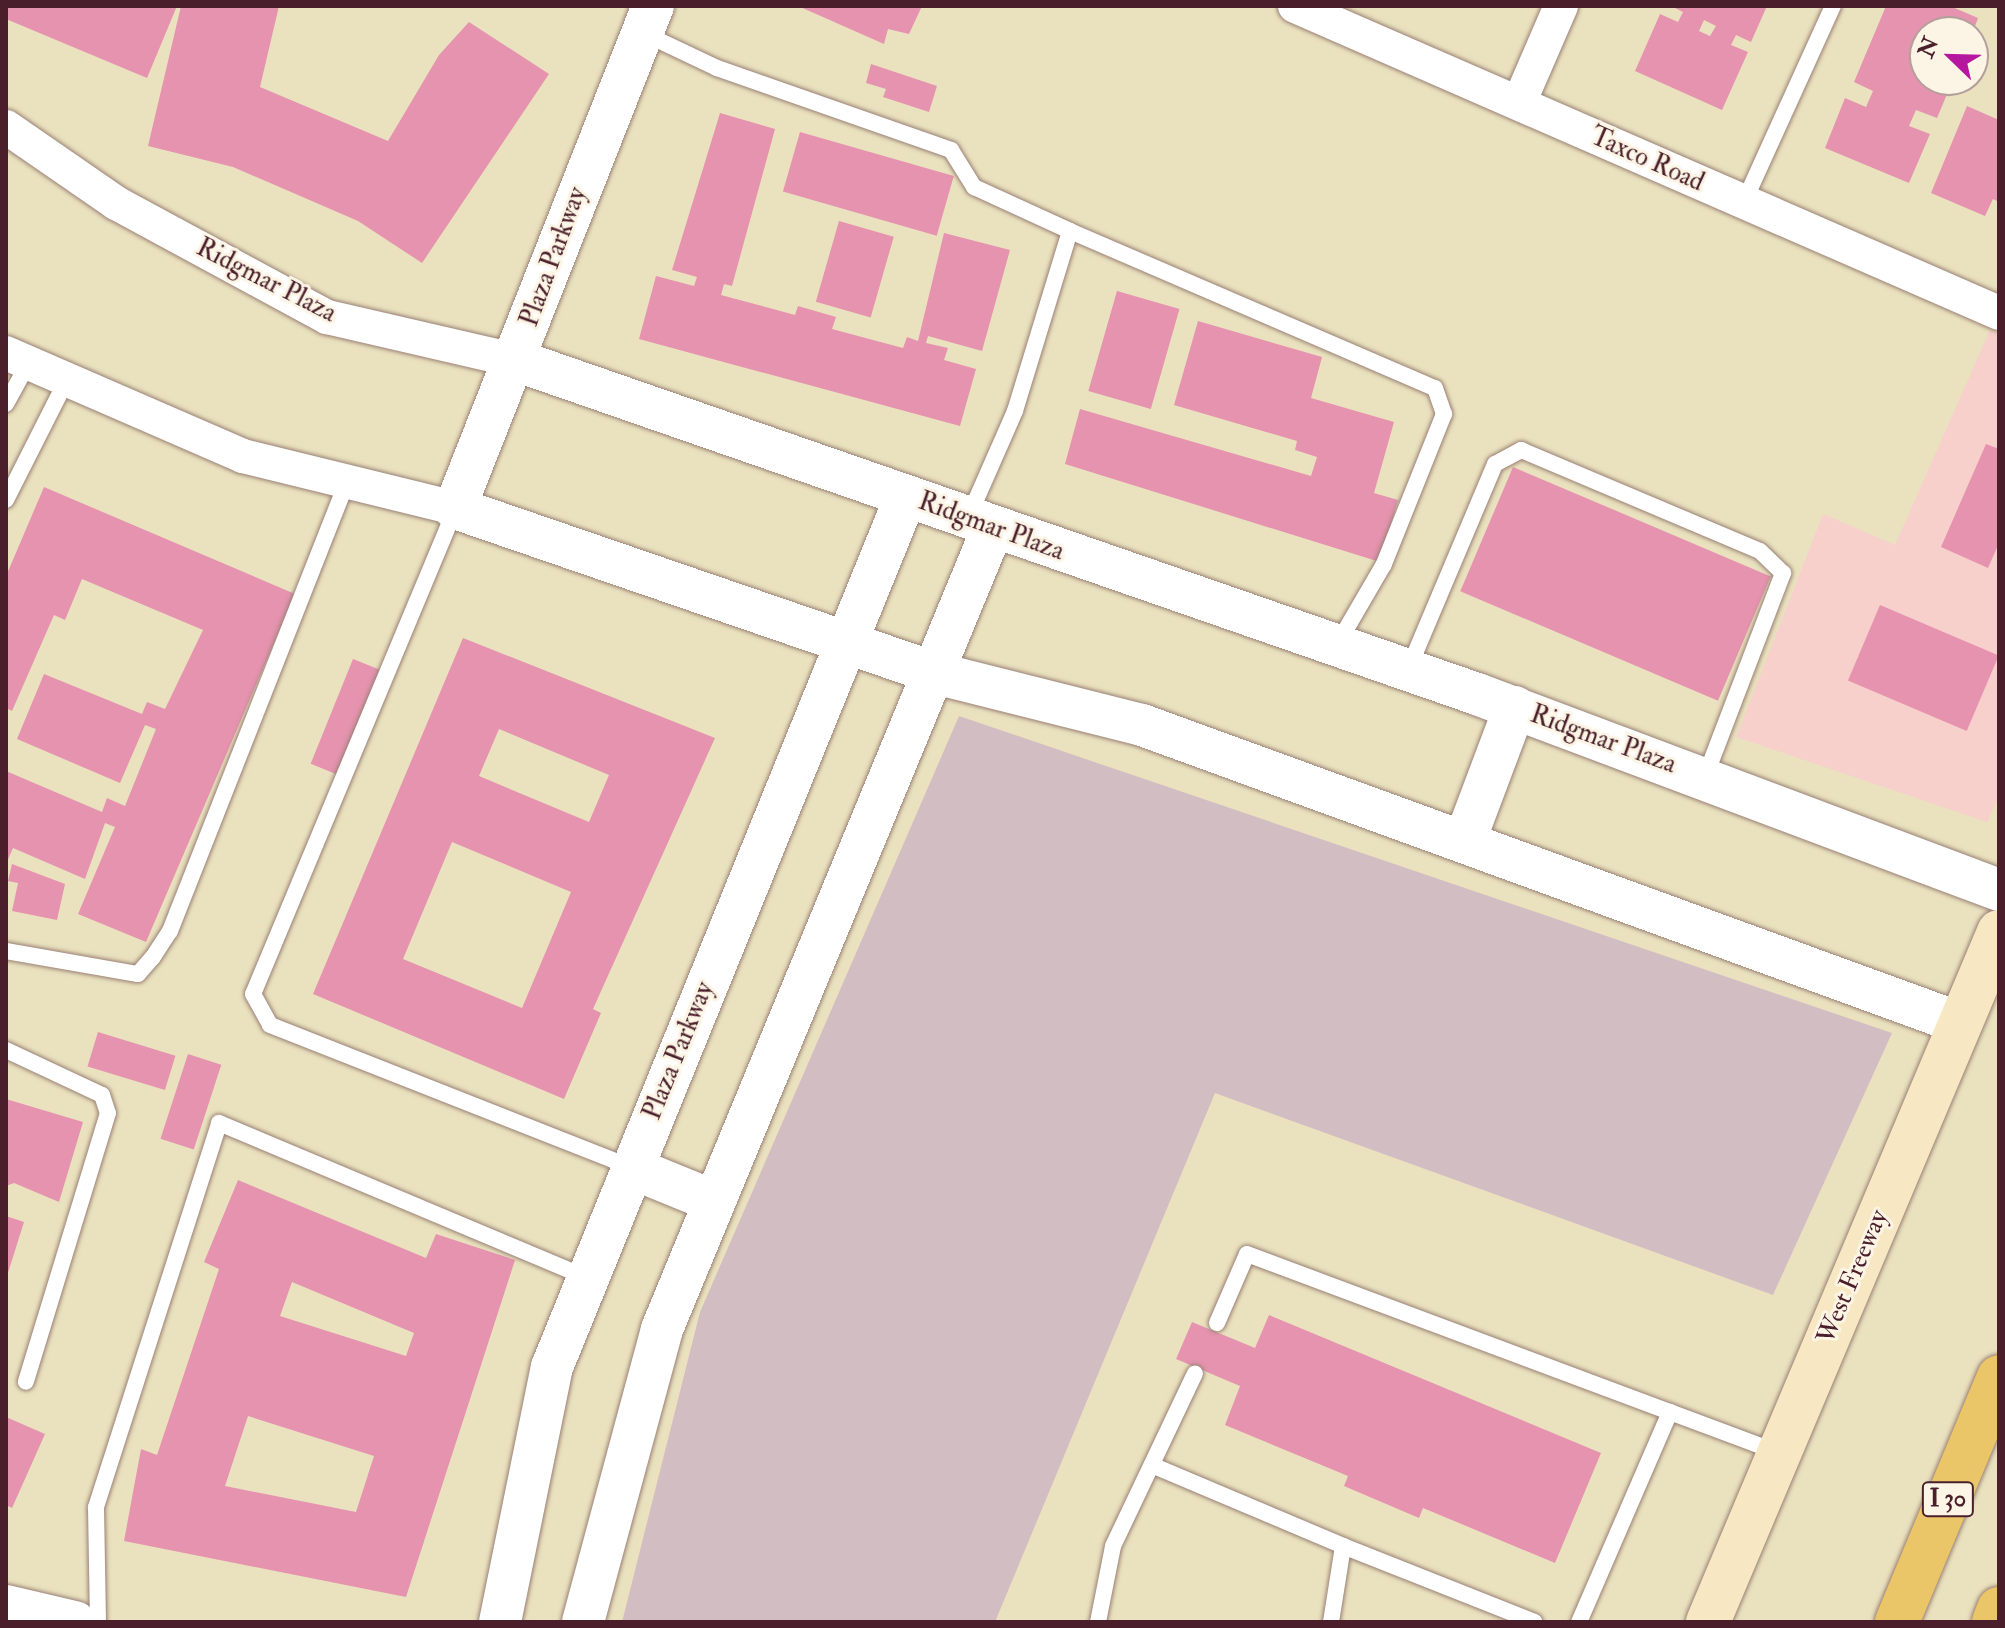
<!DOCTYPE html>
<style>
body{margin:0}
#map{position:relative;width:2005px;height:1628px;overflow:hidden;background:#eae2bf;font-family:"IM FELL Double Pica",serif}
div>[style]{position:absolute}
.built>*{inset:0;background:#f7d0cb}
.industrial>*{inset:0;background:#d2bec2}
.building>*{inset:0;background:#e593af;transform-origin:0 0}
.roads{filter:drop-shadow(0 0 2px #9a8075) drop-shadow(0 0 2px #9a8075)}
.service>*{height:16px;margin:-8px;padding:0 8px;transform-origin:8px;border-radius:8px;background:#fff}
.minor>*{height:34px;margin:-17px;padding:0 17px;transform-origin:17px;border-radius:17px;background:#fff}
.tertiary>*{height:42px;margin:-21px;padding:0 21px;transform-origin:21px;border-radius:21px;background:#fff}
.secondary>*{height:44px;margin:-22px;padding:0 22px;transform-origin:22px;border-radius:22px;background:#f7e8c3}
.motorway>*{height:44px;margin:-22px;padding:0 22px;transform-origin:22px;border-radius:22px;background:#ebc669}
span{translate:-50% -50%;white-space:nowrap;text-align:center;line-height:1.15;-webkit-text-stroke:6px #fcf5e5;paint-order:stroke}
.shield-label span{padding:2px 6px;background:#fcf5e5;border:2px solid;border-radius:6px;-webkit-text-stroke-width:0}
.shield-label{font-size:24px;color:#4a1f2b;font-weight:700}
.street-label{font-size:26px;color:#4a1f2b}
.frame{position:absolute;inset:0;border:8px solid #4a1f2b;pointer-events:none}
.north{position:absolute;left:1909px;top:16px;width:80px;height:80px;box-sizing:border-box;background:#fcf5e5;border:2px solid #b59f9b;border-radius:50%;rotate:293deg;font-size:22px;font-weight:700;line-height:32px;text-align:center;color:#4a1f2b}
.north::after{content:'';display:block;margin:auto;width:28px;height:36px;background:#b5179e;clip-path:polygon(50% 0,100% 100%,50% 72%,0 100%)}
</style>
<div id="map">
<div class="built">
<div style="clip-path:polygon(1990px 330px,1999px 334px,1999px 796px,1987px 822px,1736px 737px,1823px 514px,1895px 545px)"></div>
</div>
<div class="industrial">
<div style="clip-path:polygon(959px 716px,1892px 1033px,1773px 1295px,1215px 1093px,995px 1622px,622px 1622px,700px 1312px)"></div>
</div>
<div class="building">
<div style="clip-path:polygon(6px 6px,177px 6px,147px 78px,6px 19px)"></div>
<div style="clip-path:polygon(181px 6px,279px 6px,260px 87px,388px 141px,439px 55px,469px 22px,549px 74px,422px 263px,358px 221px,233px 167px,148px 146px)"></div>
<div style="clip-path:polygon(798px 6px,922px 6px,909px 34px,888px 29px,884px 44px)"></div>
<div style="clip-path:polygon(evenodd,1671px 6px,1767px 6px,1751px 42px,1736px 35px,1731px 45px,1748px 52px,1722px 110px,1635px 71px,1660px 14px,1678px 22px,1683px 12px,1671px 6px,1704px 20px,1716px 26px,1710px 36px,1699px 31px,1704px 20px)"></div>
<div style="clip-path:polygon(1886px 6px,1950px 6px,1978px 18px,1973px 32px,1925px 32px,1925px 80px,1953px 80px,1937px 118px,1916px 110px,1909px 126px,1930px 134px,1909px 183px,1825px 148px,1845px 98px,1866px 107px,1873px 91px,1854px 82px)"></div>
<div style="clip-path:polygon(871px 64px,937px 86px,929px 112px,883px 97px,886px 89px,866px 83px)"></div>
<div style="clip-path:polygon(1967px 106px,1999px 120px,1999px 202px,1993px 199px,1985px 216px,1931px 193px)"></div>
<div style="clip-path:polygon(720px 113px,775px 129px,732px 286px,724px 284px,721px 295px,795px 315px,798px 306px,836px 317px,832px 329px,903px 348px,907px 337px,918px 341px,944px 233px,1010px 250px,982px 351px,928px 336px,926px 343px,948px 348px,944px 360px,976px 369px,960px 426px,639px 339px,656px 276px,694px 286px,697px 277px,672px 270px)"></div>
<div style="left:800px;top:132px;width:160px;height:62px;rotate:16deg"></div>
<div style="left:839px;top:221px;width:57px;height:84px;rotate:16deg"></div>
<div style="left:1117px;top:291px;width:65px;height:104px;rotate:16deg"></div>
<div style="clip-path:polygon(1198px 321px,1322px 357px,1311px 398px,1394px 422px,1374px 493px,1398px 500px,1380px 562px,1065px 464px,1080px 409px,1311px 476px,1317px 457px,1295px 450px,1297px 441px,1174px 405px)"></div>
<div style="clip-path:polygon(1986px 444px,1999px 449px,1999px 543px,1988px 568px,1941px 547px)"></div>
<div style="left:1513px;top:467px;width:280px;height:135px;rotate:23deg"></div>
<div style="clip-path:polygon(44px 487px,295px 594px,146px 942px,78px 914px,115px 827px,105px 823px,85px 879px,13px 848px,6px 864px,6px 771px,102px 812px,107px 798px,125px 806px,156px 729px,145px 725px,120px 783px,17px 739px,44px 674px,142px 714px,147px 702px,165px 709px,203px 630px,82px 579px,65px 620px,54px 615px,12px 711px,6px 708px,6px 576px)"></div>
<div style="left:1880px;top:605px;width:129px;height:82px;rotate:23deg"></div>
<div style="clip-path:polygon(evenodd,463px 638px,715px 738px,593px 1009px,601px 1013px,564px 1099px,313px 994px,463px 638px,499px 729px,609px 775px,589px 822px,479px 776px,499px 729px,463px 638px,452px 842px,571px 892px,522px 1008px,403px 959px,452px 842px)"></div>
<div style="left:353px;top:659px;width:31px;height:113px;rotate:22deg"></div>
<div style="clip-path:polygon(12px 864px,65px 884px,57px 920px,12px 911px,18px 883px,8px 881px)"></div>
<div style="left:98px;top:1032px;width:81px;height:36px;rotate:17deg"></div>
<div style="left:188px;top:1054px;width:35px;height:89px;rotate:18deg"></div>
<div style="clip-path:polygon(6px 1099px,83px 1122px,59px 1202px,14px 1183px,6px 1186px)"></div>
<div style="clip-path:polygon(evenodd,238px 1180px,426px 1258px,436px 1234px,515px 1260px,406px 1597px,124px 1541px,141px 1449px,157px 1455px,219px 1269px,204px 1262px,238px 1180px,292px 1282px,414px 1333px,406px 1356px,280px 1316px,292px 1282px,238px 1180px,248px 1416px,374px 1456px,356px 1512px,225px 1486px,248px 1416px)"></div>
<div style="clip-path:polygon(6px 1216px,24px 1222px,7px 1276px,6px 1276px)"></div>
<div style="clip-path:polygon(1269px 1315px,1601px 1453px,1555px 1563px,1423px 1508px,1419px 1518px,1344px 1486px,1348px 1476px,1225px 1425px,1240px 1386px,1176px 1359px,1192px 1322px,1255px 1348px)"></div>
<div style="clip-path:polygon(6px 1417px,45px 1434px,12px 1508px,6px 1505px)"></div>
</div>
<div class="roads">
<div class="service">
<div style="left:643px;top:33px;width:82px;rotate:25.3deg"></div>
<div style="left:717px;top:68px;width:248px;rotate:19.3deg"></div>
<div style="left:951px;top:150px;width:44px;rotate:58.1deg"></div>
<div style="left:974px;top:187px;width:106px;rotate:24.6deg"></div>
<div style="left:1070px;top:231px;width:188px;rotate:107deg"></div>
<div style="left:1015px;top:411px;width:117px;rotate:113.7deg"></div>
<div style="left:1744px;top:202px;width:215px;rotate:-65.6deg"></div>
<div style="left:1070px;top:231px;width:397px;rotate:23.3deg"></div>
<div style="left:1435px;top:388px;width:28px;rotate:71deg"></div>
<div style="left:1444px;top:414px;width:162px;rotate:111.8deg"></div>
<div style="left:1384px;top:564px;width:91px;rotate:120.2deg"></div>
<div style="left:6px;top:404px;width:46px;rotate:-61.2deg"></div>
<div style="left:6px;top:500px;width:133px;rotate:-63.2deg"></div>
<div style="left:455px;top:510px;width:524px;rotate:112.65deg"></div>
<div style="left:253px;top:994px;width:35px;rotate:61deg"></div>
<div style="left:270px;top:1025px;width:388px;rotate:21.5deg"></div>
<div style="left:1408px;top:670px;width:224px;rotate:-67.1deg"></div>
<div style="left:1495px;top:464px;width:30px;rotate:-28deg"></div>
<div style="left:1521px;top:450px;width:259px;rotate:22.9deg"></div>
<div style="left:1760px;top:551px;width:32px;rotate:44deg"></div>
<div style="left:1783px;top:573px;width:218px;rotate:110.9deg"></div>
<div style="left:6px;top:951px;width:134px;rotate:9.9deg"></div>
<div style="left:138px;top:974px;width:23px;rotate:-49deg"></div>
<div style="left:153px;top:957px;width:31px;rotate:-57deg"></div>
<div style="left:170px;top:931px;width:484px;rotate:-68.5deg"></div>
<div style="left:6px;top:1050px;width:106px;rotate:25.1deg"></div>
<div style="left:102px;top:1095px;width:19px;rotate:72deg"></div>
<div style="left:108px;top:1113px;width:281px;rotate:107deg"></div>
<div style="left:1217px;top:1323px;width:75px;rotate:-66.5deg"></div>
<div style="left:1247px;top:1254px;width:452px;rotate:20.5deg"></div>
<div style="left:1670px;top:1412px;width:229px;rotate:113.4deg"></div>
<div style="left:1670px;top:1412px;width:114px;rotate:20.5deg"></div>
<div style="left:1154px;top:1466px;width:205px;rotate:22.9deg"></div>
<div style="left:98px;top:1622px;width:115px;rotate:-91deg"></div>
<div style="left:96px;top:1507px;width:403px;rotate:-72.2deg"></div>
<div style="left:219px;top:1123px;width:400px;rotate:22.8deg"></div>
<div style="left:1098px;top:1622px;width:77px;rotate:-78.8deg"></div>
<div style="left:1113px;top:1546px;width:191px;rotate:-64.6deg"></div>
<div style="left:1331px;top:1622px;width:77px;rotate:-81deg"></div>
<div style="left:1343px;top:1546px;width:206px;rotate:21.6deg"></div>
</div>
<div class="minor">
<div style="left:1295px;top:6px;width:768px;rotate:23.56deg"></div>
<div style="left:1519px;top:103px;width:106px;rotate:-66.6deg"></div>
<div style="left:6px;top:127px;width:134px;rotate:34.6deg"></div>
<div style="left:116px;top:203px;width:240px;rotate:28.4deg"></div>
<div style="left:327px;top:317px;width:196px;rotate:13deg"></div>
<div style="left:6px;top:353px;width:258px;rotate:23.5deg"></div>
<div style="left:243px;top:456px;width:218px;rotate:13.8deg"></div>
</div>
<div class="tertiary">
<div style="left:653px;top:6px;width:540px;rotate:111.53deg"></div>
<div style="left:455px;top:508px;width:508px;rotate:18.97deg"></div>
<div style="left:935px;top:673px;width:213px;rotate:14.1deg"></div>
<div style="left:1142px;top:725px;width:871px;rotate:20.02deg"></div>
<div style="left:518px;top:361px;width:1015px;rotate:19.15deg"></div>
<div style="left:1477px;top:694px;width:558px;rotate:20.58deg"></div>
<div style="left:1465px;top:840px;width:142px;rotate:-69.4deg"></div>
<div style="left:632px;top:1168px;width:87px;rotate:22.2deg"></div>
<div style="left:6px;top:1606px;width:71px;rotate:13.1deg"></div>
<div style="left:500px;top:1622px;width:260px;rotate:-78.5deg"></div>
<div style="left:552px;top:1367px;width:940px;rotate:-67.88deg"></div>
<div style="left:583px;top:1622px;width:303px;rotate:-74.9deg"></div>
<div style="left:662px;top:1329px;width:864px;rotate:-67.56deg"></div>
</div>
<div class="secondary">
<div style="left:1708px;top:1622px;width:749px;rotate:-67.13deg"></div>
</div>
<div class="motorway">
<div style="left:1897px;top:1622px;width:265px;rotate:-67.4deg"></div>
<div style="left:1994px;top:1622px;width:14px;rotate:-69deg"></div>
</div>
</div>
<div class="shield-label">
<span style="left:1948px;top:1499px">I 30</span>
</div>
<div class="street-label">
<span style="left:1647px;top:160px;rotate:24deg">Taxco Road</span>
<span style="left:554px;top:257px;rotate:-70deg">Plaza Parkway</span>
<span style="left:266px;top:281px;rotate:27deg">Ridgmar Plaza</span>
<span style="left:991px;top:527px;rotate:20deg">Ridgmar Plaza</span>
<span style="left:1603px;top:740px;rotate:20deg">Ridgmar Plaza</span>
<span style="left:679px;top:1051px;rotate:-68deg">Plaza Parkway</span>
<span style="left:1853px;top:1277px;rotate:-67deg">West Freeway</span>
</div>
<div class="frame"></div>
<div class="north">N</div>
</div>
